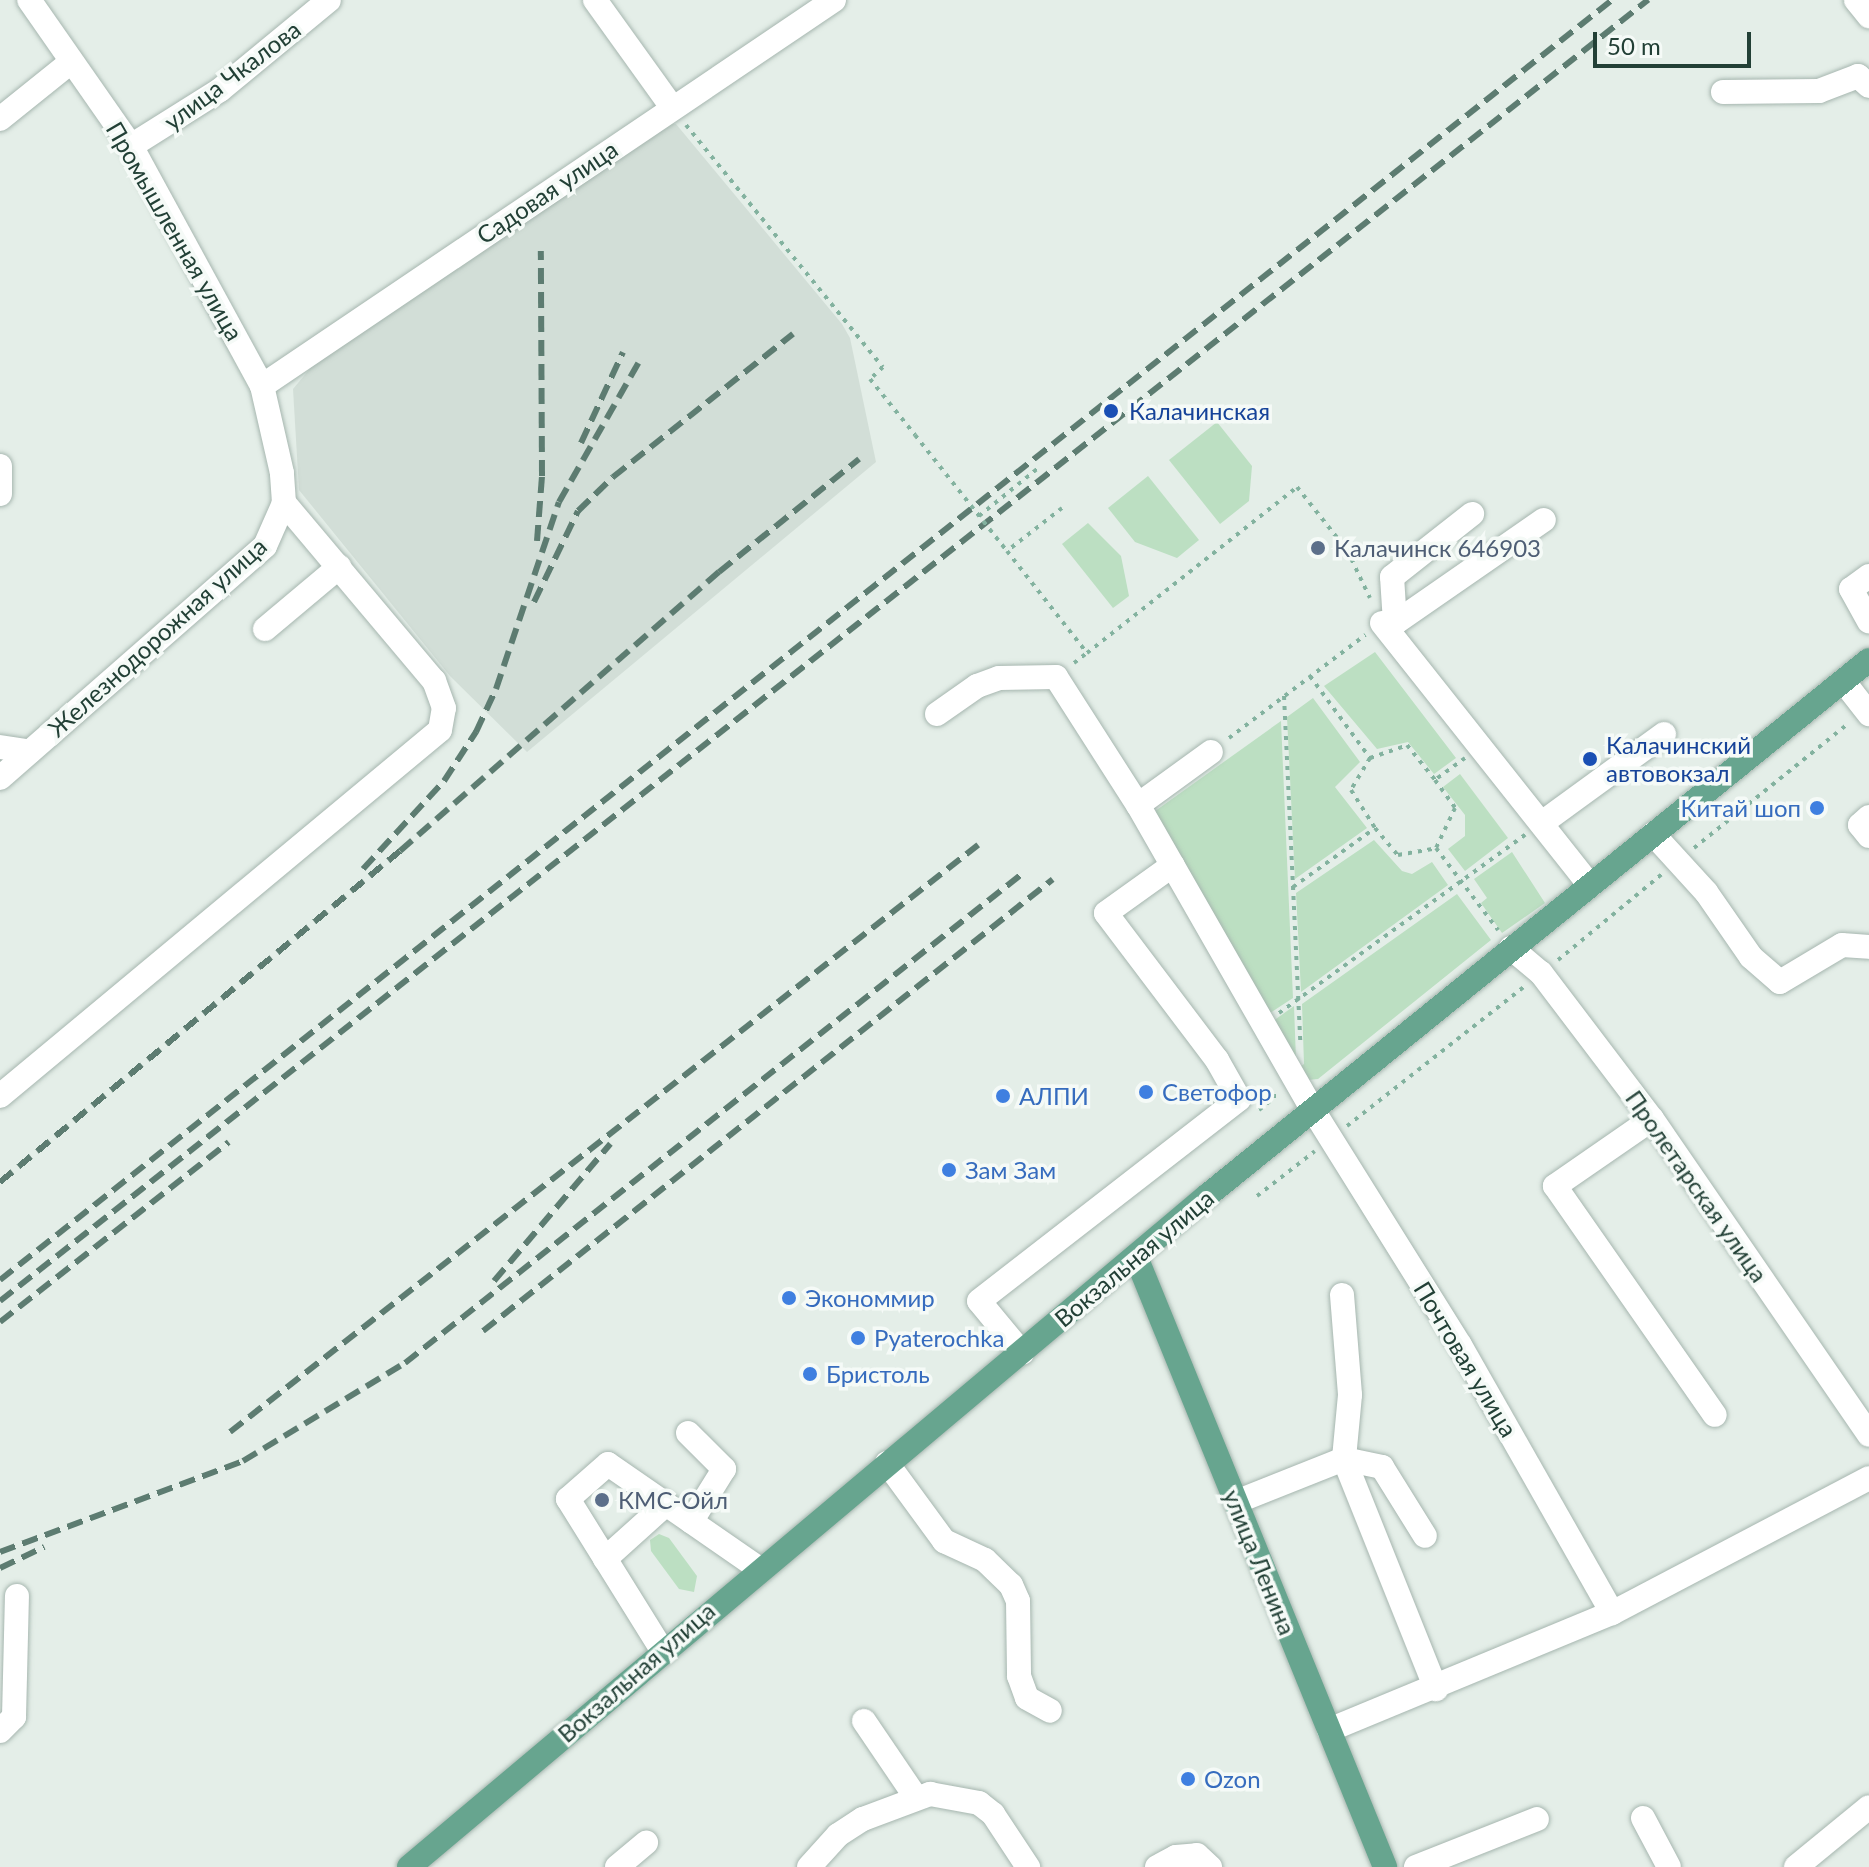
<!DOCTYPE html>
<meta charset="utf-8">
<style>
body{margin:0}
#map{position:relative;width:1869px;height:1867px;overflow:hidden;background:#e4eee8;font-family:Lato,sans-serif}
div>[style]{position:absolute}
.built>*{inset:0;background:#d2ded7}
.green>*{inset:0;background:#bcdfc2}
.path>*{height:4px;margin-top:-2px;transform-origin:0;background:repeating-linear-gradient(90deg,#83b29f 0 4px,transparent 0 10px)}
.roads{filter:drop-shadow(0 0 2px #a6b6af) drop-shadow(0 0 2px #a6b6af)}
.minor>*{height:24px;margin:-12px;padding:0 12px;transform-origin:12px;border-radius:12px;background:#fff}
.major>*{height:24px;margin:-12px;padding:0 12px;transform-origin:12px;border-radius:12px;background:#67a58f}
.rail>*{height:6px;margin-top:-3px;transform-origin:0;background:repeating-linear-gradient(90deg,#5d7c71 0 16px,transparent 0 24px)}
.path-bridge>*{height:4px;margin-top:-2px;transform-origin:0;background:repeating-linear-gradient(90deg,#83b29f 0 4px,transparent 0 10px)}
.dots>*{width:22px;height:22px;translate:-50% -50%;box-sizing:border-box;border:4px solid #f5faf7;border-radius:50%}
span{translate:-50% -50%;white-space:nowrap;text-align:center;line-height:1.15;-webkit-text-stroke:7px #f5faf7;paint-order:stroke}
.street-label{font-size:24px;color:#224036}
.transit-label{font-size:24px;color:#164399}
.left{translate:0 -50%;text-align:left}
.service-label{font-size:24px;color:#4e5e75}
.shop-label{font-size:24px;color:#366cbe}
.right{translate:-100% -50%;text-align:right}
.scale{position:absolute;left:1593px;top:32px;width:158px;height:36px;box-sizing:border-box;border:4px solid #224036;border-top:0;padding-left:10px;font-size:24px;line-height:28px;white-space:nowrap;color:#224036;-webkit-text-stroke:6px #f5faf7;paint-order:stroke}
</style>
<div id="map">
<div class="built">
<div style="clip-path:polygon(663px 123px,676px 124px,842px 324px,850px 338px,876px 462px,527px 752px,450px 676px,299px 490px,293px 389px,318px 359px)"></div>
</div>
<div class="green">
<div style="clip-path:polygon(1217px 422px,1252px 466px,1249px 501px,1220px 524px,1169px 460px)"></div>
<div style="clip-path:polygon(1148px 476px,1199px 540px,1177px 558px,1135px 542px,1108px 508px)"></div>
<div style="clip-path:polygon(1088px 523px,1121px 556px,1129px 596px,1113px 608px,1062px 544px)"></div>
<div style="clip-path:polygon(1375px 652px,1456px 758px,1434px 774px,1408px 742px,1377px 749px,1324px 686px)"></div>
<div style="clip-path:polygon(1313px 698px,1360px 762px,1335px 787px,1367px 828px,1295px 879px,1287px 717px)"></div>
<div style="clip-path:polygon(1281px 721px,1293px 998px,1264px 1017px,1151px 814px)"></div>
<div style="clip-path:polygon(1460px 774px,1508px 838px,1465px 871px,1448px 849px,1465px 836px,1465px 815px,1443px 787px)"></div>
<div style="clip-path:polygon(1374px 840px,1402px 871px,1412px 874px,1432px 862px,1448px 885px,1301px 992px,1296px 893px)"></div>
<div style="clip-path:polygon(1512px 852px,1545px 903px,1502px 933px,1481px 903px,1487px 898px,1474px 879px)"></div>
<div style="clip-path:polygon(1457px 894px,1491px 940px,1318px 1079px,1308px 1080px,1295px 1071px,1304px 1064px,1302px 1004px)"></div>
<div style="clip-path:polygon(1294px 1006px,1296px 1060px,1269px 1024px)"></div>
<div style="clip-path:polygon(659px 1534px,669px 1538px,697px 1576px,694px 1592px,679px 1589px,651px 1551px,650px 1540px)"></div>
</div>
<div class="path">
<div style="left:686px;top:125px;width:312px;rotate:50.9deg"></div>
<div style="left:883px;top:367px;width:18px;rotate:137deg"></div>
<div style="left:870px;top:379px;width:72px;rotate:51.2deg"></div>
<div style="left:1062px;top:508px;width:70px;rotate:142deg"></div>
<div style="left:1007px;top:551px;width:130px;rotate:51.9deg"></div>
<div style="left:1087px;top:653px;width:268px;rotate:-38.3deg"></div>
<div style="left:1297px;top:487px;width:80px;rotate:51.6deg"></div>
<div style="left:1347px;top:550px;width:53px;rotate:64.4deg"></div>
<div style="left:979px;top:516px;width:75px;rotate:-39deg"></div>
<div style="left:1074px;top:663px;width:16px;rotate:-38deg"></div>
<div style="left:1310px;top:676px;width:102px;rotate:53.8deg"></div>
<div style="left:1370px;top:758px;width:39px;rotate:-19deg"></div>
<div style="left:1407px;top:745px;width:45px;rotate:51.3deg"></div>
<div style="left:1284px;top:696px;width:345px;rotate:87.3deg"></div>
<div style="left:1229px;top:738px;width:171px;rotate:-37.1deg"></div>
<div style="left:1370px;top:758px;width:37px;rotate:121deg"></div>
<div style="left:1351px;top:790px;width:45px;rotate:57.7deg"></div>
<div style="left:1375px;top:828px;width:35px;rotate:50deg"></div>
<div style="left:1398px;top:855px;width:39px;rotate:-10deg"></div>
<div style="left:1465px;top:758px;width:37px;rotate:144deg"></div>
<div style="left:1435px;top:780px;width:34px;rotate:54deg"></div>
<div style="left:1455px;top:808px;width:44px;rotate:115.4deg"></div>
<div style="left:1436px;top:848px;width:103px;rotate:52.9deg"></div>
<div style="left:1694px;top:848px;width:199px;rotate:-38.9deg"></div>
<div style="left:1293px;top:887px;width:101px;rotate:-35.7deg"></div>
<div style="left:1558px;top:960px;width:135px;rotate:-39.6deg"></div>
<div style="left:1279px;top:1013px;width:304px;rotate:-35.9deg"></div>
<div style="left:1259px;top:1110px;width:19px;rotate:-39deg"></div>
<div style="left:1274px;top:1098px;width:9px;rotate:-90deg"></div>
<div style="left:1347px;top:1126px;width:228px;rotate:-38.2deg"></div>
<div style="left:1257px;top:1196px;width:73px;rotate:-37.8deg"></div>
</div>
<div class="roads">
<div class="minor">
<div style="left:595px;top:0;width:132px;rotate:54.3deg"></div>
<div style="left:1856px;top:0;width:21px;rotate:51deg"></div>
<div style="left:1723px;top:92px;width:96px;rotate:-0.6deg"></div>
<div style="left:1819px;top:91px;width:42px;rotate:-21deg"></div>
<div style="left:1858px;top:76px;width:15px;rotate:42deg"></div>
<div style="left:0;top:119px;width:91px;rotate:-38.8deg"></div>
<div style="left:131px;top:146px;width:105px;rotate:-32.2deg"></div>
<div style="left:220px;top:90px;width:141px;rotate:-39.5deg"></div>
<div style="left:262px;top:386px;width:690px;rotate:-34.01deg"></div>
<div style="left:0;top:466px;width:28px;rotate:90deg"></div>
<div style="left:1869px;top:576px;width:22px;rotate:144deg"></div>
<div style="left:1851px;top:589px;width:37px;rotate:61deg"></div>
<div style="left:1382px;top:623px;width:335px;rotate:51.6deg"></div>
<div style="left:1385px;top:623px;width:10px"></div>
<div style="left:1395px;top:623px;width:46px;rotate:-93.7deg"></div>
<div style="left:1392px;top:577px;width:102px;rotate:-38.2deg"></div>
<div style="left:1395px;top:623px;width:181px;rotate:-34.7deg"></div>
<div style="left:265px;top:629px;width:97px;rotate:-40deg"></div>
<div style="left:1844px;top:682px;width:41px;rotate:52deg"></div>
<div style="left:937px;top:714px;width:49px;rotate:-35deg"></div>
<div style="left:977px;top:686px;width:23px;rotate:-20deg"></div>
<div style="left:999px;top:678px;width:57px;rotate:-1deg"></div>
<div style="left:1056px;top:677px;width:152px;rotate:57.4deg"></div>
<div style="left:1138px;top:805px;width:352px;rotate:60.2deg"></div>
<div style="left:1313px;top:1110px;width:277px;rotate:58deg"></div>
<div style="left:1460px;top:1345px;width:308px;rotate:60.4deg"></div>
<div style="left:0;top:747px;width:30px;rotate:9deg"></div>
<div style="left:0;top:778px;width:352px;rotate:-41.2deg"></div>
<div style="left:265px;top:546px;width:47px;rotate:-66.2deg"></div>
<div style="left:284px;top:503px;width:30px;rotate:-94deg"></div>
<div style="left:282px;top:473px;width:89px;rotate:-102.9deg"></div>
<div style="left:262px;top:386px;width:273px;rotate:-118.6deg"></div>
<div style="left:131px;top:146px;width:178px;rotate:-124.9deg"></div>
<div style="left:1138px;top:805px;width:90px;rotate:-36deg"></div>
<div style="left:1869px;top:817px;width:12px;rotate:138deg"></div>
<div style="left:1860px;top:825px;width:14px;rotate:51deg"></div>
<div style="left:1542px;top:823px;width:151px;rotate:-36.1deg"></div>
<div style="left:1653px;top:834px;width:79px;rotate:47.6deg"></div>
<div style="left:1706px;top:892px;width:79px;rotate:55.3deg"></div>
<div style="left:1751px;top:957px;width:38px;rotate:41deg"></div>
<div style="left:1780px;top:982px;width:72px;rotate:-30.8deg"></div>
<div style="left:1842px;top:945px;width:27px;rotate:4deg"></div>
<div style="left:1511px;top:948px;width:39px;rotate:40deg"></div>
<div style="left:1541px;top:973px;width:183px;rotate:52.8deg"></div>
<div style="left:1652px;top:1119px;width:383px;rotate:55.5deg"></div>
<div style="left:0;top:1096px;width:572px;rotate:-39.75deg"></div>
<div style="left:440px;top:730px;width:22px;rotate:-80deg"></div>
<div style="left:444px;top:708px;width:29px;rotate:-110deg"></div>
<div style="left:434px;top:681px;width:233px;rotate:-130.1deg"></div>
<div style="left:1652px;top:1119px;width:118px;rotate:145.4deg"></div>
<div style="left:1555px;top:1186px;width:279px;rotate:55.1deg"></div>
<div style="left:1342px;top:1295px;width:100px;rotate:85.4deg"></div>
<div style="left:1350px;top:1395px;width:64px;rotate:95.4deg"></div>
<div style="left:1344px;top:1459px;width:39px;rotate:12deg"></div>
<div style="left:1382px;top:1467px;width:81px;rotate:58.1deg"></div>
<div style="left:1022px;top:1353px;width:67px;rotate:-129.6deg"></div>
<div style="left:979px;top:1301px;width:329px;rotate:-37.8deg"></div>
<div style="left:1239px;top:1099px;width:45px;rotate:-119.4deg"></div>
<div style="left:1217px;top:1060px;width:184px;rotate:-127.1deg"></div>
<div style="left:1106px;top:913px;width:82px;rotate:-35.6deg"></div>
<div style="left:688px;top:1433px;width:51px;rotate:45deg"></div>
<div style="left:724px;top:1469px;width:62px;rotate:121.9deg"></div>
<div style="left:887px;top:1463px;width:97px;rotate:53.8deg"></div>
<div style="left:944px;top:1541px;width:45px;rotate:24.9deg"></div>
<div style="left:985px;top:1560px;width:36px;rotate:44deg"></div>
<div style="left:1011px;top:1585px;width:17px;rotate:66deg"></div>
<div style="left:1018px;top:1601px;width:75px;rotate:89.2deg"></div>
<div style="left:1019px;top:1676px;width:23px;rotate:70deg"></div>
<div style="left:1027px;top:1698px;width:26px;rotate:29deg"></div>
<div style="left:1236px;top:1502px;width:116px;rotate:-21.7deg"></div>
<div style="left:1344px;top:1459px;width:248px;rotate:68.2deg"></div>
<div style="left:605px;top:1559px;width:82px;rotate:-42deg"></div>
<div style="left:662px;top:1650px;width:178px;rotate:-121.9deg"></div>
<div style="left:568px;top:1499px;width:53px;rotate:-41.2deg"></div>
<div style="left:608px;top:1464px;width:183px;rotate:34.7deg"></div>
<div style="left:864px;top:1721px;width:91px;rotate:55.8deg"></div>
<div style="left:1329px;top:1730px;width:306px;rotate:-22.5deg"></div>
<div style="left:1612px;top:1613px;width:290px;rotate:-27.7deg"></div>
<div style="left:0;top:1731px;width:20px;rotate:-45deg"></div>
<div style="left:14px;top:1717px;width:121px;rotate:-88.6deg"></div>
<div style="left:1643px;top:1818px;width:55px;rotate:62deg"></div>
<div style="left:617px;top:1867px;width:38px;rotate:-40deg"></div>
<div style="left:809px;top:1867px;width:43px;rotate:-47.8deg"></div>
<div style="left:838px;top:1835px;width:30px;rotate:-33deg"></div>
<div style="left:863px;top:1819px;width:72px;rotate:-20.5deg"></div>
<div style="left:930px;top:1794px;width:50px;rotate:10.4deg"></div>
<div style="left:979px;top:1803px;width:18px;rotate:38deg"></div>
<div style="left:993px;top:1814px;width:64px;rotate:56.6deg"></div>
<div style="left:1157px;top:1867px;width:21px;rotate:-28deg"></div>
<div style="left:1176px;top:1857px;width:21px;rotate:-5deg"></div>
<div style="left:1197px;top:1855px;width:18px;rotate:43deg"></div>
<div style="left:1416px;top:1867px;width:130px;rotate:-21.6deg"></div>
<div style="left:1796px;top:1867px;width:94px;rotate:-39.4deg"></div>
</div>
<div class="major">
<div style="left:1136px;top:1257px;width:659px;rotate:67.79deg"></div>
<div style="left:409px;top:1867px;width:1044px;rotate:-40.07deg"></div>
<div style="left:1208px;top:1195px;width:850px;rotate:-38.99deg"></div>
</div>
</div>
<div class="rail">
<div style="left:581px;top:443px;width:100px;rotate:-65.2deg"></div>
<div style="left:537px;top:541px;width:65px;rotate:-85.6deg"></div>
<div style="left:542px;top:476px;width:225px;rotate:-90.3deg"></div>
<div style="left:534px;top:602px;width:101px;rotate:-64.2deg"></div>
<div style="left:578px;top:511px;width:49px;rotate:-44.2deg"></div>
<div style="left:613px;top:477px;width:230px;rotate:-38.5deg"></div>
<div style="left:363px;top:869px;width:120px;rotate:-47.4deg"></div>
<div style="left:444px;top:781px;width:59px;rotate:-56.9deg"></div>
<div style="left:476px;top:732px;width:47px;rotate:-65.1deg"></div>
<div style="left:496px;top:689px;width:197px;rotate:-71.4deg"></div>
<div style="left:559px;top:502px;width:161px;rotate:-60.3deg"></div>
<div style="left:0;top:1182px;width:519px;rotate:-39.61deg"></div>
<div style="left:400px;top:851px;width:424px;rotate:-41.2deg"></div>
<div style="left:719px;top:572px;width:180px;rotate:-38.9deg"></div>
<div style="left:0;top:1280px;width:2058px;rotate:-38.45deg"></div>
<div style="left:494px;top:1281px;width:180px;rotate:-49.7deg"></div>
<div style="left:0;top:1301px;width:2100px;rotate:-38.29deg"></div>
<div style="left:0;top:1322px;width:291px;rotate:-38.2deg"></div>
<div style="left:483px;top:1331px;width:727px;rotate:-38.41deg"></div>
<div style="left:230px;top:1432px;width:951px;rotate:-38.12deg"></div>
<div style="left:0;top:1552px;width:259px;rotate:-20.5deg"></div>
<div style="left:243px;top:1461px;width:189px;rotate:-31.2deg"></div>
<div style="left:405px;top:1363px;width:789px;rotate:-38.41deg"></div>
<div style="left:0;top:1568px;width:49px;rotate:-25.5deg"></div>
</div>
<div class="path-bridge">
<div style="left:915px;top:435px;width:148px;rotate:51.6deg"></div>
</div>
<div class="dots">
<div style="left:1111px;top:411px;background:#1a4fb4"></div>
<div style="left:1318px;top:548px;background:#5c6f8a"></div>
<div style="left:1590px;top:759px;background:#1a4fb4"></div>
<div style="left:1817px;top:808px;background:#3f7fe0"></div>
<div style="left:1146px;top:1092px;background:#3f7fe0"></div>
<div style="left:1003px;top:1096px;background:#3f7fe0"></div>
<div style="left:949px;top:1170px;background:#3f7fe0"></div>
<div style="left:789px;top:1298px;background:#3f7fe0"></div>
<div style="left:858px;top:1338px;background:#3f7fe0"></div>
<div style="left:810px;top:1374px;background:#3f7fe0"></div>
<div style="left:602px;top:1500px;background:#5c6f8a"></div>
<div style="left:1188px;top:1779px;background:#3f7fe0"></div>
</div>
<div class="street-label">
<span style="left:232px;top:75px;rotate:-37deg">улица Чкалова</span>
<span style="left:547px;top:192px;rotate:-34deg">Садовая улица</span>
<span style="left:175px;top:231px;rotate:60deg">Промышленная улица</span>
<span style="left:157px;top:637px;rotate:-42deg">Железнодорожная улица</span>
<span style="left:1697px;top:1186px;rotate:55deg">Пролетарская улица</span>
<span style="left:1134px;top:1258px;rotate:-40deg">Вокзальная улица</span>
<span style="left:1466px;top:1359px;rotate:59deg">Почтовая улица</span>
<span style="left:1260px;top:1562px;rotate:68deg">улица Ленина</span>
<span style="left:636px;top:1672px;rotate:-41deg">Вокзальная улица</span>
</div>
<div class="transit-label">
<span class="left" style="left:1129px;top:411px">Калачинская</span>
<span class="left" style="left:1606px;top:759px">Калачинский<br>автовокзал</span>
</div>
<div class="service-label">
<span class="left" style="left:1334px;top:548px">Калачинск 646903</span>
<span class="left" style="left:618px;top:1500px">КМС-Ойл</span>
</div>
<div class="shop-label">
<span class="right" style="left:1801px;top:808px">Китай шоп</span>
<span class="left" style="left:1162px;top:1092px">Светофор</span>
<span class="left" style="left:1019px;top:1096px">АЛПИ</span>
<span class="left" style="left:965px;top:1170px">Зам Зам</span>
<span class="left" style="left:805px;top:1298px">Экономмир</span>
<span class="left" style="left:874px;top:1338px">Pyaterochka</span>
<span class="left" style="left:826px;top:1374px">Бристоль</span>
<span class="left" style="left:1204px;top:1779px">Ozon</span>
</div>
<div class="scale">50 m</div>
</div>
